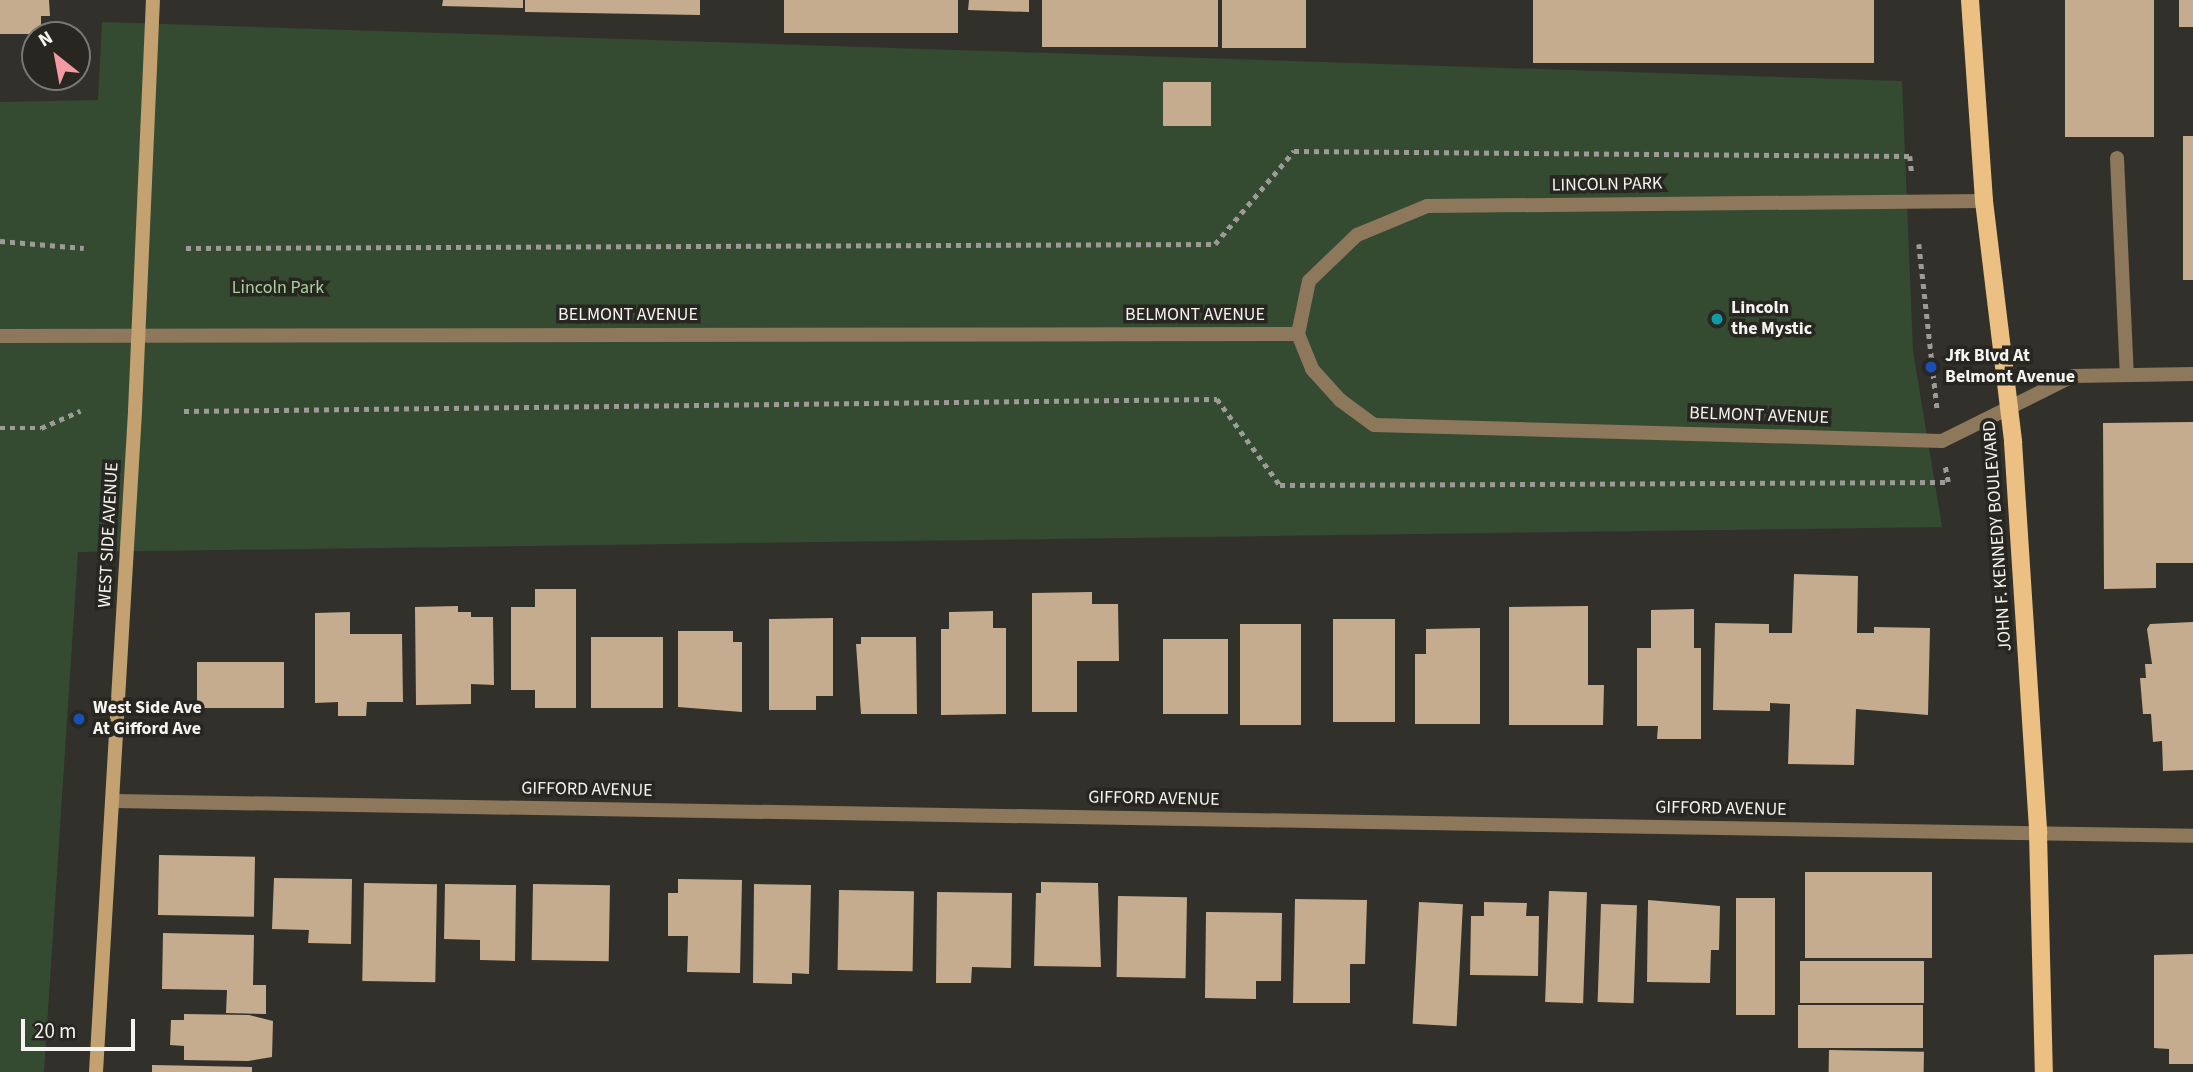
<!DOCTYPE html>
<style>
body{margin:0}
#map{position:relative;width:2193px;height:1072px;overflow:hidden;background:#32302a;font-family:"Source Sans 3",sans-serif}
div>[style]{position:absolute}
.green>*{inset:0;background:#354b31}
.building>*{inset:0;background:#c6ac8e;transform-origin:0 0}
.path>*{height:4.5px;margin-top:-2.25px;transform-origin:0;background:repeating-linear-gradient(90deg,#9d9b96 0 5px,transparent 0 10px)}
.service>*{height:14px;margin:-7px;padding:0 7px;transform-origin:7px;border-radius:7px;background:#8e785b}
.minor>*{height:14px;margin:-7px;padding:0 7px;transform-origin:7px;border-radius:7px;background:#8e785b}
.secondary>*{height:14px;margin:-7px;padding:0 7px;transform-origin:7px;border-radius:7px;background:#c3a171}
.primary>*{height:18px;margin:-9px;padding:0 9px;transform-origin:9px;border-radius:9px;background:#ecc082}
.dots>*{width:19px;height:19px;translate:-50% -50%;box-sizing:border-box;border:4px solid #282620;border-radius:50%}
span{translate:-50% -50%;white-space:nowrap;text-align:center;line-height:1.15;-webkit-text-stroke:7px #282620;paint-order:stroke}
.street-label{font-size:18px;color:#f5f4f0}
.park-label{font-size:18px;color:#a9d2a0}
.poi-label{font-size:18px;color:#f5f4f0;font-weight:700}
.left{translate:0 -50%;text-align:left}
.north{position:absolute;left:21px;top:21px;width:70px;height:70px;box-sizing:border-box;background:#282620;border:2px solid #7a7873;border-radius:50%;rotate:329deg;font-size:19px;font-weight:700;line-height:28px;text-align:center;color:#f5f4f0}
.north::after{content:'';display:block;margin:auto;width:24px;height:32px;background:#f49aa3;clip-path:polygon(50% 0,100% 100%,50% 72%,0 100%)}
.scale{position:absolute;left:21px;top:1019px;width:114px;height:32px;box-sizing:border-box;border:4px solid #f5f4f0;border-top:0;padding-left:9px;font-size:21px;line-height:24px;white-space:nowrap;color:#f5f4f0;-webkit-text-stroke:5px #282620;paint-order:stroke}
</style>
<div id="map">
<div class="green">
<div style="clip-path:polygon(102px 22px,1902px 81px,1913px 351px,1942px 527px,78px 552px,44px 1072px,0 1072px,0 102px,98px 100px)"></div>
</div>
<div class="building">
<div style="clip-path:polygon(0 0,49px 0,50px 16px,41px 16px,41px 34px,0 34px)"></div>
<div style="clip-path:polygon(443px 0,523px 0,523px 8px,442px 6px)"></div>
<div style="clip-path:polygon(525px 0,700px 0,700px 15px,525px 12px)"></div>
<div style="left:784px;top:0;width:174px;height:33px"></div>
<div style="clip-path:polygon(969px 0,1029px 0,1029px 12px,968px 10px)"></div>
<div style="left:1042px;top:0;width:176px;height:47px"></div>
<div style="left:1222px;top:0;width:84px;height:48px"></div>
<div style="left:1533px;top:0;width:341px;height:63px"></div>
<div style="left:2065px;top:0;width:89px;height:137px"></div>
<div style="left:2179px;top:0;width:14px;height:27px"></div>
<div style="left:1211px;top:82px;width:44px;height:48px;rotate:90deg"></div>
<div style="left:2183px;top:136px;width:10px;height:144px"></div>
<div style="clip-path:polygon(2193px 422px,2193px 563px,2156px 563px,2156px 588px,2104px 589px,2103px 423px)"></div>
<div style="clip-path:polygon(1794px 574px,1858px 576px,1857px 633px,1874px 633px,1874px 627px,1930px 628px,1928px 715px,1856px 709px,1854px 765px,1788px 764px,1790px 704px,1770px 703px,1770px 711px,1713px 710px,1715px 623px,1769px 624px,1769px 633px,1792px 633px)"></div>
<div style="clip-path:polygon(535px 589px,576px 589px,576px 708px,535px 708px,535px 690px,511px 690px,511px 607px,535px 607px)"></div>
<div style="clip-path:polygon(1092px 592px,1092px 604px,1118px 604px,1119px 661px,1077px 661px,1077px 712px,1032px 712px,1032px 593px)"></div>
<div style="clip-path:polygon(458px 606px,458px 612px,471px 612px,471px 617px,493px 617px,494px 685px,471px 684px,471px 704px,416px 705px,415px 607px)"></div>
<div style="clip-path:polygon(1588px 606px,1588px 685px,1604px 685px,1603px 725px,1509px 725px,1509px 607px)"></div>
<div style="clip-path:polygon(1694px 609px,1694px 648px,1701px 648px,1701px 739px,1657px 739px,1658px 726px,1637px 726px,1637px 648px,1651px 648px,1651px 610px)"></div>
<div style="clip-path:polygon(993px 611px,993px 628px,1006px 628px,1006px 714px,941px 715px,941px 629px,949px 629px,949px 612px)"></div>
<div style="clip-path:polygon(350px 612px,350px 634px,402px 634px,403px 702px,367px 702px,366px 716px,338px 716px,338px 702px,315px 703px,315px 613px)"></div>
<div style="clip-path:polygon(833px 618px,833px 696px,816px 696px,816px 710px,769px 710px,769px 619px)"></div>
<div style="left:1333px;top:619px;width:62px;height:103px"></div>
<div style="clip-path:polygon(2193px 622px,2193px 770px,2163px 771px,2162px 741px,2153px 742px,2151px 714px,2143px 714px,2140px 678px,2146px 678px,2145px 664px,2152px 664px,2147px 629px,2150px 624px)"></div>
<div style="left:1240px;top:624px;width:61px;height:101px"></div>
<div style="clip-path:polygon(1480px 628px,1480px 724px,1415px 724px,1415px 654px,1426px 654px,1426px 629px)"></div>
<div style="clip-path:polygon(678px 631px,733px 631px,733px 642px,742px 642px,742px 712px,678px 707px)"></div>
<div style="left:663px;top:637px;width:71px;height:72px;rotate:90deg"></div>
<div style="clip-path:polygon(861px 637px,916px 637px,917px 714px,861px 714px,856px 644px,861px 644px)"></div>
<div style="left:1163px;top:639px;width:65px;height:75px"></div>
<div style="left:284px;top:662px;width:46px;height:87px;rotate:90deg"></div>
<div style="left:159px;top:855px;width:96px;height:60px;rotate:1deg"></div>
<div style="left:1805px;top:872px;width:127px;height:86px"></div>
<div style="clip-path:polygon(274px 878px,352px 879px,351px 944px,308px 943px,309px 930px,272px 929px)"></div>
<div style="clip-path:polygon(678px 879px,742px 880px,740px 973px,687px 972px,688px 936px,668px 936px,668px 893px,678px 893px)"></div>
<div style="clip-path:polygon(1041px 882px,1098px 883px,1101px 967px,1034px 966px,1036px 893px,1041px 893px)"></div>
<div style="left:364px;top:883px;width:73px;height:98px;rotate:1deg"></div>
<div style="clip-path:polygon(445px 884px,516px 885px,515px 961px,480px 960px,480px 940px,444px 939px)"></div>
<div style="left:533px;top:884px;width:77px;height:76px;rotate:1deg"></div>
<div style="clip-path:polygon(754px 884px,811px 885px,809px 974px,792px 973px,792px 984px,753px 983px)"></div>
<div style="left:839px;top:890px;width:75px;height:80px;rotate:1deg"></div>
<div style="left:1549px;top:891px;width:38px;height:111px;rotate:2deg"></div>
<div style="clip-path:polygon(937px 892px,1012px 893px,1011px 968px,972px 967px,971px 983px,936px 983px)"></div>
<div style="left:1118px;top:896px;width:69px;height:81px;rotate:1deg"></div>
<div style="left:1736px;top:898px;width:39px;height:117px"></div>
<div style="clip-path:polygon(1295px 899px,1367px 900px,1365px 964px,1350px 964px,1350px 1003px,1293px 1003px)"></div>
<div style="clip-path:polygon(1648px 900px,1720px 906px,1719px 950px,1711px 950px,1710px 983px,1647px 982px)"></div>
<div style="left:1419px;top:902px;width:44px;height:122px;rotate:3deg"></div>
<div style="clip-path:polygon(1484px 902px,1527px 903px,1526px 916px,1539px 916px,1538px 976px,1470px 975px,1471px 916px,1484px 916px)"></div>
<div style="left:1601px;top:904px;width:36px;height:98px;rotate:2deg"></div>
<div style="clip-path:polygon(1206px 912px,1282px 913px,1281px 981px,1256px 981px,1256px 999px,1205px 998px)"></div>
<div style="clip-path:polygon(163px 933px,254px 935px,253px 985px,266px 985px,266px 1014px,226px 1013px,227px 990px,162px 989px)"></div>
<div style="clip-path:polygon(2193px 954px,2193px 1064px,2169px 1064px,2169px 1049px,2154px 1048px,2154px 955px)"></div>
<div style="left:1800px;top:961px;width:124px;height:42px"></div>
<div style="left:1798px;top:1005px;width:125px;height:43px"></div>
<div style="clip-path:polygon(184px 1014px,249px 1015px,273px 1021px,272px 1057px,248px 1061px,184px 1060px,184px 1046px,170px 1045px,171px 1020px,184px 1020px)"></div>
<div style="left:1829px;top:1050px;width:95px;height:22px;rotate:1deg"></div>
<div style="clip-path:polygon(152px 1065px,252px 1067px,252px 1072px,152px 1072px)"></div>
</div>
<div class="path">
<div style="left:0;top:241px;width:84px;rotate:4.8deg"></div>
<div style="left:1919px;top:244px;width:165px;rotate:83.7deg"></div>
<div style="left:186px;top:248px;width:1029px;rotate:-0.22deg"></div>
<div style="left:1215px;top:244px;width:122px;rotate:-49.7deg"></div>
<div style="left:1294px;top:151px;width:616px;rotate:0.47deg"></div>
<div style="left:1910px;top:156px;width:19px;rotate:84deg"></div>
<div style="left:184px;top:411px;width:1033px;rotate:-0.67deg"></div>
<div style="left:1217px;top:399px;width:107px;rotate:53.8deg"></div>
<div style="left:1280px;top:485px;width:668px;rotate:-0.26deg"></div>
<div style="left:1948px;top:482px;width:16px;rotate:-101deg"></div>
<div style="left:0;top:428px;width:41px"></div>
<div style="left:41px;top:428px;width:43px;rotate:-23.6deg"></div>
</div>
<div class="service">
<div style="left:2117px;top:158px;width:217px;rotate:87.4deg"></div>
</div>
<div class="minor">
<div style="left:1298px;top:334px;width:38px;rotate:68deg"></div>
<div style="left:1312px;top:369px;width:42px;rotate:47.9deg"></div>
<div style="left:1340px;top:400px;width:42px;rotate:36.3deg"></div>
<div style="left:1374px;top:425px;width:568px;rotate:1.61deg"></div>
<div style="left:1942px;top:441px;width:146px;rotate:-26.4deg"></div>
<div style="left:2073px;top:376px;width:120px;rotate:-1deg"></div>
<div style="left:1298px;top:334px;width:54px;rotate:-78.3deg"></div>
<div style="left:1309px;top:281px;width:66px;rotate:-43.8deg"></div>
<div style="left:1357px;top:235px;width:76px;rotate:-22.5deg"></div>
<div style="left:1427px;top:206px;width:557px;rotate:-0.51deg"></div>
<div style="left:0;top:336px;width:1298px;rotate:-0.09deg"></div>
<div style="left:114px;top:801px;width:2079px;rotate:0.96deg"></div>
</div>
<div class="secondary">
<div style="left:96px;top:1072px;width:662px;rotate:-86.62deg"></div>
<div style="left:135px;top:411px;width:411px;rotate:-87.5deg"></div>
</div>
<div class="primary">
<div style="left:1970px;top:0;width:201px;rotate:86deg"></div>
<div style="left:1984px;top:201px;width:243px;rotate:83.1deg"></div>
<div style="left:2013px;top:442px;width:392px;rotate:86.3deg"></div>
<div style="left:2038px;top:833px;width:239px;rotate:88.6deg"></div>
</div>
<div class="dots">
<div style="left:1717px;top:319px;background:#0f9aa8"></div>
<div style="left:1931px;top:367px;background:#1a4fb4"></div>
<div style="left:79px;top:719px;background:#1a4fb4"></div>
</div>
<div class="street-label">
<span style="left:1607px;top:185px;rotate:-1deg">LINCOLN PARK</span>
<span style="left:628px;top:315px">BELMONT AVENUE</span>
<span style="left:1195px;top:315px">BELMONT AVENUE</span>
<span style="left:1759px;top:416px;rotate:2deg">BELMONT AVENUE</span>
<span style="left:109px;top:535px;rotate:-87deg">WEST SIDE AVENUE</span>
<span style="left:1998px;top:536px;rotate:-94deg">JOHN F. KENNEDY BOULEVARD</span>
<span style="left:587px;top:790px;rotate:1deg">GIFFORD AVENUE</span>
<span style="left:1154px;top:799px;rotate:1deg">GIFFORD AVENUE</span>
<span style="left:1721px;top:809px;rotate:1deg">GIFFORD AVENUE</span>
</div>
<div class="park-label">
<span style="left:278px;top:288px">Lincoln Park</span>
</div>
<div class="poi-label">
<span class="left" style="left:1731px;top:319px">Lincoln<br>the Mystic</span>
<span class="left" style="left:1945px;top:367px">Jfk Blvd At<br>Belmont Avenue</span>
<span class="left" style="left:93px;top:719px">West Side Ave<br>At Gifford Ave</span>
</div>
<div class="north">N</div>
<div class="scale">20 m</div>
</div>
